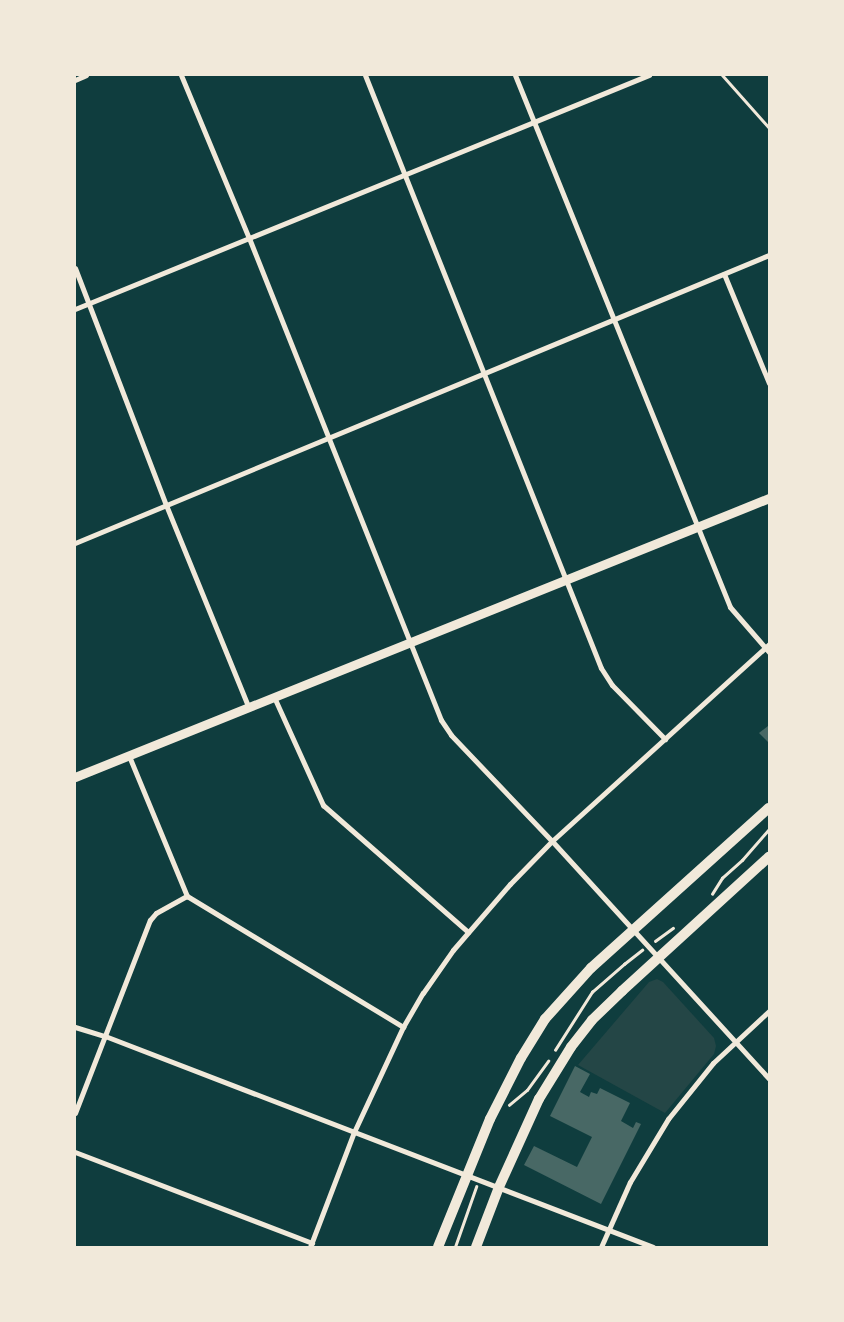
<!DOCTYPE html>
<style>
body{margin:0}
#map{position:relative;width:844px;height:1322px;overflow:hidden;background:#0f3d3e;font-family:"Fira Sans",sans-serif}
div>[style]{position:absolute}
.green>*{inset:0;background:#244646}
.building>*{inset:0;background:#486865}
.path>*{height:2.5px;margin:-1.25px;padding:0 1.25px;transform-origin:1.25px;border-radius:1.25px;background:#f1e9da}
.service>*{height:3px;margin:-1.5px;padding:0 1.5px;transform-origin:1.5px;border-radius:1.5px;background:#f1e9da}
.minor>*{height:5px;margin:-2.5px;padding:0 2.5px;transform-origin:2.5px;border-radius:2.5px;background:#f1e9da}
.secondary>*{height:9px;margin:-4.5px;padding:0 4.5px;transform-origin:4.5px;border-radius:4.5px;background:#f1e9da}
.primary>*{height:10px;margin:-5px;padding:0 5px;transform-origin:5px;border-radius:5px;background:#f1e9da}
span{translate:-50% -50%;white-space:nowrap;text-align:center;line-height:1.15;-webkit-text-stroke:5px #f1e9da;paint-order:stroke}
.frame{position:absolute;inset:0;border:76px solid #f1e9da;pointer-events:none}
</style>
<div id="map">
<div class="green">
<div style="clip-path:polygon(657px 979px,663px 982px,714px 1038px,716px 1046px,714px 1054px,665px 1113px,578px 1065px,649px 982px)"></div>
</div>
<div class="building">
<div style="clip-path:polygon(768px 726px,769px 727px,769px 743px,759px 733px)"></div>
<div style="clip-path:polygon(575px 1066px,590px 1074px,580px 1092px,589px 1097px,591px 1092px,597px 1094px,600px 1088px,630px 1103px,621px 1121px,633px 1128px,636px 1122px,641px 1124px,601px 1204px,524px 1165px,534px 1146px,577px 1167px,592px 1137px,550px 1116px)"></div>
</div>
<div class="path">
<div style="left:712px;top:894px;width:19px;rotate:-58deg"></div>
<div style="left:722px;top:878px;width:27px;rotate:-42deg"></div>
<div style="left:742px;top:860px;width:41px;rotate:-48.9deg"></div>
<div style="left:655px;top:941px;width:22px;rotate:-36deg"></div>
<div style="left:555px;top:1050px;width:69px;rotate:-57.5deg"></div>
<div style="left:592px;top:992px;width:43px;rotate:-41.2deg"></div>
<div style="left:624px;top:964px;width:23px;rotate:-38deg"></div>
<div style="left:509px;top:1105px;width:23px;rotate:-40deg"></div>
<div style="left:527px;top:1090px;width:36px;rotate:-54deg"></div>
<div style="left:455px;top:1247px;width:64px;rotate:-70.7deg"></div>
</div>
<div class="service">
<div style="left:722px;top:75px;width:71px;rotate:48.4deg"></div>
</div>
<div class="minor">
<div style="left:181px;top:75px;width:177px;rotate:67.4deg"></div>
<div style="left:249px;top:238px;width:519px;rotate:68.28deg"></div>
<div style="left:441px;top:720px;width:18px;rotate:56deg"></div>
<div style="left:451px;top:735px;width:146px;rotate:46.4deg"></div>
<div style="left:552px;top:841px;width:322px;rotate:47.6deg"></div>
<div style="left:365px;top:75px;width:638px;rotate:68.3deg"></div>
<div style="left:601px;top:668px;width:20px;rotate:57deg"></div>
<div style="left:612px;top:685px;width:76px;rotate:45.5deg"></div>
<div style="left:515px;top:75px;width:574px;rotate:67.99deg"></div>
<div style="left:730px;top:607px;width:60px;rotate:49.1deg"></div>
<div style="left:75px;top:80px;width:12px;rotate:-24deg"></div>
<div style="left:75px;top:268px;width:254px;rotate:69deg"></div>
<div style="left:166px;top:505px;width:219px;rotate:67.8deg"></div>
<div style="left:724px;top:274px;width:118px;rotate:67.6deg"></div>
<div style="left:75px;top:309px;width:620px;rotate:-22.18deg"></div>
<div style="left:75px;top:543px;width:751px;rotate:-22.54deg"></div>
<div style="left:274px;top:697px;width:119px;rotate:65.6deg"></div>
<div style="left:323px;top:805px;width:193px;rotate:41.2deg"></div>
<div style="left:129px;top:756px;width:152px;rotate:67.5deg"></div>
<div style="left:187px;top:896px;width:253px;rotate:31.2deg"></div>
<div style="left:75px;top:1027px;width:31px;rotate:17deg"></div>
<div style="left:105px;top:1036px;width:587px;rotate:21.06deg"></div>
<div style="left:75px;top:1113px;width:207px;rotate:-68.8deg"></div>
<div style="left:150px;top:920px;width:9px;rotate:-49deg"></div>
<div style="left:156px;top:913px;width:35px;rotate:-29deg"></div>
<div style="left:75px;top:1152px;width:254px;rotate:21deg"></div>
<div style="left:310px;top:1247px;width:123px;rotate:-69.1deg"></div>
<div style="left:354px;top:1132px;width:116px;rotate:-65deg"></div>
<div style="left:403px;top:1027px;width:39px;rotate:-60deg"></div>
<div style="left:423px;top:993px;width:52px;rotate:-55.1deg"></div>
<div style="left:453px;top:950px;width:87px;rotate:-49.2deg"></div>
<div style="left:510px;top:884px;width:60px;rotate:-45.7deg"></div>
<div style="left:552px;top:841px;width:293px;rotate:-42.2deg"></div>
<div style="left:601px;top:1247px;width:71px;rotate:-66deg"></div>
<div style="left:630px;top:1182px;width:74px;rotate:-58.9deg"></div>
<div style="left:668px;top:1119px;width:72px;rotate:-51.2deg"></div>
<div style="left:713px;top:1063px;width:76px;rotate:-42.9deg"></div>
</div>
<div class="secondary">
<div style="left:75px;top:777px;width:748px;rotate:-21.9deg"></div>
</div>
<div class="primary">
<div style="left:438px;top:1247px;width:138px;rotate:-67.9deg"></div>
<div style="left:490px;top:1119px;width:68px;rotate:-63.1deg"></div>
<div style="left:521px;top:1058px;width:46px;rotate:-58.4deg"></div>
<div style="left:545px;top:1019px;width:69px;rotate:-48deg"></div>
<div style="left:591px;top:968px;width:239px;rotate:-42deg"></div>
<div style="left:476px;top:1247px;width:64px;rotate:-69deg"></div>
<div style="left:499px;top:1187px;width:97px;rotate:-65.6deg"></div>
<div style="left:539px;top:1099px;width:61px;rotate:-58.4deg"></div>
<div style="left:571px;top:1047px;width:34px;rotate:-52deg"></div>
<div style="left:592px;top:1020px;width:42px;rotate:-44deg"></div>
<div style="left:622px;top:991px;width:199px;rotate:-42.4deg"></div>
</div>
<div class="frame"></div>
</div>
